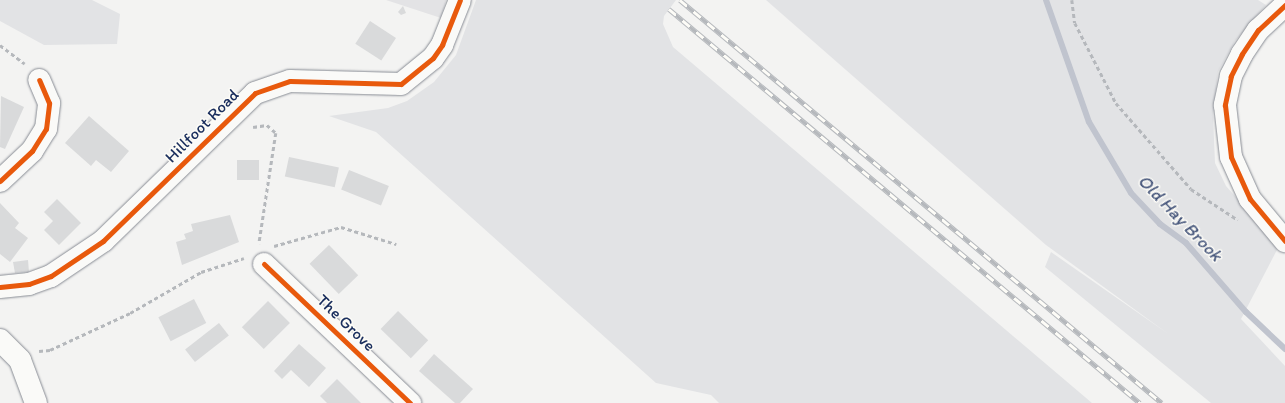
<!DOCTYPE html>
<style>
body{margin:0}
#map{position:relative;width:1285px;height:403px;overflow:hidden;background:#f3f3f2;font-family:Itim,sans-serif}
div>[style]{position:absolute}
.built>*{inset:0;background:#e3e3e5}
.green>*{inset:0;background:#e2e3e5}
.stream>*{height:6px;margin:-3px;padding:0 3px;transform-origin:3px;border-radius:3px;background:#c0c4ce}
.building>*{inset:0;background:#d9dadb;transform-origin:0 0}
.path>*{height:2.5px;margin-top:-1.25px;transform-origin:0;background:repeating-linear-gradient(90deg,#b5b8bc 0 4px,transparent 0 7px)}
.roads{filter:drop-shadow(0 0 1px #888c94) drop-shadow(0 0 1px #888c94)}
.minor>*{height:22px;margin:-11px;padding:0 11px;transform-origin:11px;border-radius:11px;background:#fafaf8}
.tertiary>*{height:22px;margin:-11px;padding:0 11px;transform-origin:11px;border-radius:11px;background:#fafaf8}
.rail>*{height:4.5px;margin-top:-2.25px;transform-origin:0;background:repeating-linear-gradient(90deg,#fdfcf7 0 9px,#b5b8bc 0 18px);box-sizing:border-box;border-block:1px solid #b5b8bc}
.cycleway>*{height:5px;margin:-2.5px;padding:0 2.5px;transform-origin:2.5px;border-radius:2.5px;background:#e8590c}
span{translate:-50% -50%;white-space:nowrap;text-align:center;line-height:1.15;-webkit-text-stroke:3px #fdfcf7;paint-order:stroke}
.street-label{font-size:17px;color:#1b2f5e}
.water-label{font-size:18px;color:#46567b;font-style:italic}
</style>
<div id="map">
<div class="built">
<div style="clip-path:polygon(386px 0,446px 0,441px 18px)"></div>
</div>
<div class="green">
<div style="clip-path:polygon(0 0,92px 0,120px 14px,117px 44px,44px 45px,0 21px)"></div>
<div style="clip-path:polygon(476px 0,676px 0,664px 16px,663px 24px,673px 47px,1092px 403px,719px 403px,711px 395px,656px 383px,376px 132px,329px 116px,388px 108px,407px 101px,434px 82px,456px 55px)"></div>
<div style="clip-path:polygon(766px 0,1258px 0,1266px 5px,1235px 41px,1218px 72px,1213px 115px,1215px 163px,1226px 186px,1279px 246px,1241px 319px,1285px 366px,1285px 403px,1211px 403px,1045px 267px,1051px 252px,1167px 333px,1046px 245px)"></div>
</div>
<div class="stream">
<div style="left:1046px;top:0;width:129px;rotate:70.6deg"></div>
<div style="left:1089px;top:122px;width:82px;rotate:59.4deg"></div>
<div style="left:1131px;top:193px;width:42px;rotate:46.9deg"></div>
<div style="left:1160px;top:224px;width:32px;rotate:36deg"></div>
<div style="left:1186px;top:243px;width:91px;rotate:49deg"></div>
<div style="left:1246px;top:312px;width:54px;rotate:43.5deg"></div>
</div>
<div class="building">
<div style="clip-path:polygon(403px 6px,406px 13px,401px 15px,398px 12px)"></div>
<div style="left:370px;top:21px;width:31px;height:27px;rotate:33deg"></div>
<div style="clip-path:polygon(1px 96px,24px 107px,5px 149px,0 147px)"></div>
<div style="clip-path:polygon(89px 116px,129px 151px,111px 172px,96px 160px,91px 166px,65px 143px)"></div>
<div style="left:289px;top:157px;width:51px;height:20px;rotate:12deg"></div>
<div style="left:237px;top:160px;width:22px;height:20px"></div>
<div style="left:349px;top:170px;width:43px;height:21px;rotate:22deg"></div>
<div style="clip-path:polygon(57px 199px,81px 223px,59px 245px,44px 230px,53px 221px,44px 212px)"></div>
<div style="clip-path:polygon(0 203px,19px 223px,15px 228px,28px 238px,10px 262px,0 254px)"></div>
<div style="clip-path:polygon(230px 215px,239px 242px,182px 265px,176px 242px,186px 239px,184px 234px,193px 231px,191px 224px)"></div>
<div style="left:329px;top:245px;width:42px;height:27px;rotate:46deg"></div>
<div style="clip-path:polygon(28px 260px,29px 272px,15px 273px,13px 262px)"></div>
<div style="left:194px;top:299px;width:27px;height:40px;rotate:63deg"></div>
<div style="left:268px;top:301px;width:31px;height:37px;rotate:45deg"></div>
<div style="left:398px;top:311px;width:42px;height:25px;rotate:44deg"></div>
<div style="left:219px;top:323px;width:16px;height:43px;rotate:52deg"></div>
<div style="clip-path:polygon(299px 344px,326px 368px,309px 387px,291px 370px,282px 379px,274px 371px)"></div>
<div style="clip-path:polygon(434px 354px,473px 389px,460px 403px,455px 403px,419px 371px)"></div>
<div style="clip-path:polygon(337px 379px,361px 403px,327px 403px,320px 396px)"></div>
</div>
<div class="path">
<div style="left:1072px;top:0;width:23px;rotate:83deg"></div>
<div style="left:1075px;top:23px;width:90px;rotate:62.9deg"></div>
<div style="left:1116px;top:103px;width:114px;rotate:48.9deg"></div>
<div style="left:1191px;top:189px;width:56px;rotate:33.4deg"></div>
<div style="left:0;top:45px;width:31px;rotate:37deg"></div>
<div style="left:253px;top:127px;width:14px;rotate:-8deg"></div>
<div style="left:267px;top:125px;width:12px;rotate:42deg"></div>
<div style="left:276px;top:133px;width:112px;rotate:98.7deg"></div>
<div style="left:274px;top:246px;width:70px;rotate:-15.8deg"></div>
<div style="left:341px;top:227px;width:58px;rotate:17.2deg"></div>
<div style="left:39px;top:351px;width:11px;rotate:-5deg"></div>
<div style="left:50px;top:350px;width:88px;rotate:-24.8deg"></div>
<div style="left:130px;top:313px;width:82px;rotate:-30deg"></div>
<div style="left:201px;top:272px;width:45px;rotate:-18deg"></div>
</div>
<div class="roads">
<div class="minor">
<div style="left:1285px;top:5px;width:37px;rotate:137deg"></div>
<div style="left:1258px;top:30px;width:29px;rotate:124deg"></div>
<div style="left:1242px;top:54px;width:25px;rotate:117deg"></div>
<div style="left:1231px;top:76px;width:30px;rotate:102deg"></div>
<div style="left:1225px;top:105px;width:52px;rotate:83.4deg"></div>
<div style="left:1231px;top:157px;width:46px;rotate:65.7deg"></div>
<div style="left:1250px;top:199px;width:55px;rotate:50.2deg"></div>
<div style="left:0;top:181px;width:44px;rotate:-43.2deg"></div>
<div style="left:32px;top:151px;width:26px;rotate:-58deg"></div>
<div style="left:46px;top:129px;width:26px;rotate:-83deg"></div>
<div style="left:49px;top:103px;width:25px;rotate:-113deg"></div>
<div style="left:264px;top:264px;width:202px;rotate:43.6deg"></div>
<div style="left:0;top:340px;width:28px;rotate:45deg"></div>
<div style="left:20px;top:360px;width:46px;rotate:69.6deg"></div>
</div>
<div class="tertiary">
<div style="left:0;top:287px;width:29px;rotate:-6deg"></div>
<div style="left:29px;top:284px;width:23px;rotate:-20deg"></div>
<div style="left:51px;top:276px;width:63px;rotate:-33.9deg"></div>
<div style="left:103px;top:241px;width:212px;rotate:-44.2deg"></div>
<div style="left:255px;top:93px;width:37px;rotate:-19deg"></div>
<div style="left:290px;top:81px;width:111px;rotate:1.5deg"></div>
<div style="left:401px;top:84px;width:41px;rotate:-39.1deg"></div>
<div style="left:433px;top:58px;width:16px;rotate:-55deg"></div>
<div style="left:442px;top:45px;width:48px;rotate:-68.2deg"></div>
</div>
</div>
<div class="rail">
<div style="left:680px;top:0;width:628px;rotate:39.9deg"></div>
<div style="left:669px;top:9px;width:614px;rotate:39.91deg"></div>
</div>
<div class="cycleway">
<div style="left:1285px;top:5px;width:37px;rotate:137deg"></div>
<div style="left:1258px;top:30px;width:29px;rotate:124deg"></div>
<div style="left:1242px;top:54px;width:25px;rotate:117deg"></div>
<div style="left:1231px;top:76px;width:30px;rotate:102deg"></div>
<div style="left:1225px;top:105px;width:52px;rotate:83.4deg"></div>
<div style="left:1231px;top:157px;width:46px;rotate:65.7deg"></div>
<div style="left:1250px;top:199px;width:55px;rotate:50.2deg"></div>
<div style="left:0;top:181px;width:44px;rotate:-43.2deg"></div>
<div style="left:32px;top:151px;width:26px;rotate:-58deg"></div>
<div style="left:46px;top:129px;width:26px;rotate:-83deg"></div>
<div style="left:49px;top:103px;width:25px;rotate:-113deg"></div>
<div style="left:264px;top:264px;width:202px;rotate:43.6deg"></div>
<div style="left:0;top:287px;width:29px;rotate:-6deg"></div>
<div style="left:29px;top:284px;width:23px;rotate:-20deg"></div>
<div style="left:51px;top:276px;width:63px;rotate:-33.9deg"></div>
<div style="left:103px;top:241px;width:212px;rotate:-44.2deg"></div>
<div style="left:255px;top:93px;width:37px;rotate:-19deg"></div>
<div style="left:290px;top:81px;width:111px;rotate:1.5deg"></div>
<div style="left:401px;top:84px;width:41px;rotate:-39.1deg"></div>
<div style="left:433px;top:58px;width:16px;rotate:-55deg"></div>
<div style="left:442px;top:45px;width:48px;rotate:-68.2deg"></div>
</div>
<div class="street-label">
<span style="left:202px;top:126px;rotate:-45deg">Hillfoot Road</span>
<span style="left:346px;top:323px;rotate:44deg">The Grove</span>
</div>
<div class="water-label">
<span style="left:1180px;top:218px;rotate:46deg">Old Hay Brook</span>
</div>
</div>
